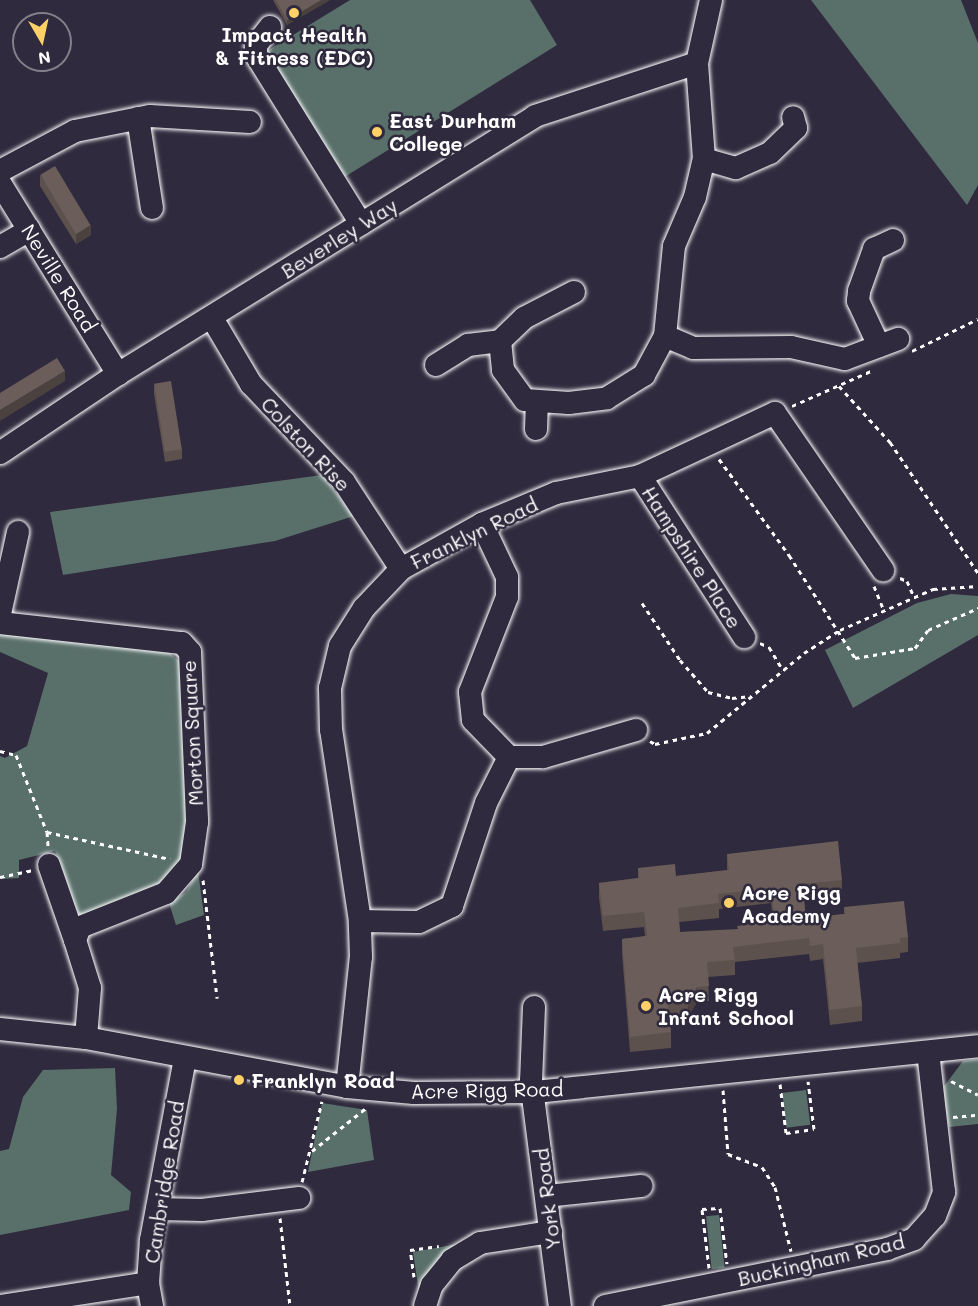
<!DOCTYPE html>
<style>
body{margin:0}
#map{position:relative;width:978px;height:1306px;overflow:hidden;background:#2f2a3d;font-family:Mali,sans-serif}
div>[style]{position:absolute}
.green>*{inset:0;background:#596f6a;transform-origin:0 0}
.path>*{height:3px;margin-top:-1.5px;transform-origin:0;background:repeating-linear-gradient(90deg,#fff 0 4.5px,transparent 0 9px)}
.roads{filter:drop-shadow(0 0 2px #fff) drop-shadow(0 0 2px #fff)}
.minor>*{height:22px;margin:-11px;padding:0 11px;transform-origin:11px;border-radius:11px;background:#2f2a3d}
.wall>*{inset:0;background:#5c514d}
.shaded-wall>*{inset:0;background:#4b423f}
.building>*{inset:0;background:#6b5e5a;transform-origin:0 0}
.dots>*{width:16px;height:16px;translate:-50% -50%;box-sizing:border-box;border:3px solid #2f2a3d;border-radius:50%}
span{translate:-50% -50%;white-space:nowrap;text-align:center;line-height:1.15;-webkit-text-stroke:5px #2f2a3d;paint-order:stroke}
.poi-label{font-size:20px;color:#fff;font-weight:700}
.left{translate:0 -50%;text-align:left}
.street-label{font-size:20px;color:#fff}
.north{position:absolute;left:12px;top:12px;width:60px;height:60px;box-sizing:border-box;background:#2f2a3d;border:2px solid #827f8b;border-radius:50%;rotate:171deg;font-size:16px;font-weight:700;line-height:24px;text-align:center;color:#fff}
.north::after{content:'';display:block;margin:auto;width:21px;height:27px;background:#ffd166;clip-path:polygon(50% 0,100% 100%,50% 72%,0 100%)}
</style>
<div id="map">
<div class="green">
<div style="clip-path:polygon(350px 0,530px 0,557px 45px,343px 178px,267px 51px)"></div>
<div style="clip-path:polygon(811px 0,961px 0,978px 43px,978px 185px,967px 205px)"></div>
<div style="clip-path:polygon(322px 475px,354px 516px,275px 541px,63px 575px,50px 512px)"></div>
<div style="clip-path:polygon(951px 594px,978px 596px,978px 635px,853px 708px,825px 650px,917px 603px)"></div>
<div style="clip-path:polygon(0 632px,168px 652px,183px 664px,191px 836px,181px 868px,163px 891px,87px 919px,78px 913px,55px 851px,19px 860px,19px 878px,0 879px,0 756px,5px 758px,27px 746px,48px 673px,0 652px)"></div>
<div style="clip-path:polygon(198px 871px,204px 915px,176px 925px,169px 903px,186px 892px)"></div>
<div style="clip-path:polygon(978px 1059px,978px 1124px,949px 1127px,942px 1089px,963px 1061px)"></div>
<div style="clip-path:polygon(115px 1068px,117px 1109px,111px 1175px,131px 1192px,129px 1210px,0 1235px,0 1151px,9px 1149px,23px 1097px,43px 1070px)"></div>
<div style="left:806px;top:1090px;width:35px;height:24px;rotate:83deg"></div>
<div style="clip-path:polygon(322px 1103px,367px 1110px,374px 1160px,308px 1172px)"></div>
<div style="left:719px;top:1215px;width:53px;height:13px;rotate:84deg"></div>
<div style="clip-path:polygon(458px 1244px,419px 1292px,413px 1252px)"></div>
</div>
<div class="path">
<div style="left:912px;top:351px;width:73px;rotate:-25.9deg"></div>
<div style="left:839px;top:386px;width:76px;rotate:47.7deg"></div>
<div style="left:890px;top:442px;width:158px;rotate:56.1deg"></div>
<div style="left:792px;top:406px;width:86px;rotate:-23.9deg"></div>
<div style="left:719px;top:459px;width:119px;rotate:53.9deg"></div>
<div style="left:789px;top:555px;width:122px;rotate:57.3deg"></div>
<div style="left:855px;top:658px;width:61px;rotate:-9.5deg"></div>
<div style="left:915px;top:648px;width:22px;rotate:-54deg"></div>
<div style="left:928px;top:630px;width:55px;rotate:-23.7deg"></div>
<div style="left:900px;top:578px;width:8px;rotate:23deg"></div>
<div style="left:907px;top:581px;width:17px;rotate:66deg"></div>
<div style="left:874px;top:586px;width:27px;rotate:68deg"></div>
<div style="left:642px;top:603px;width:69px;rotate:56.3deg"></div>
<div style="left:680px;top:660px;width:43px;rotate:48.8deg"></div>
<div style="left:708px;top:692px;width:25px;rotate:14deg"></div>
<div style="left:732px;top:698px;width:19px;rotate:-6deg"></div>
<div style="left:760px;top:643px;width:10px;rotate:24deg"></div>
<div style="left:769px;top:647px;width:27px;rotate:59deg"></div>
<div style="left:650px;top:741px;width:6px;rotate:31deg"></div>
<div style="left:655px;top:744px;width:53px;rotate:-11.9deg"></div>
<div style="left:707px;top:733px;width:126px;rotate:-39.5deg"></div>
<div style="left:804px;top:653px;width:43px;rotate:-32.6deg"></div>
<div style="left:840px;top:630px;width:102px;rotate:-23.8deg"></div>
<div style="left:933px;top:589px;width:45px;rotate:-3.8deg"></div>
<div style="left:0;top:751px;width:16px;rotate:14deg"></div>
<div style="left:16px;top:755px;width:83px;rotate:68.1deg"></div>
<div style="left:47px;top:832px;width:126px;rotate:12.4deg"></div>
<div style="left:47px;top:832px;width:16px;rotate:86deg"></div>
<div style="left:0;top:877px;width:34px;rotate:-12deg"></div>
<div style="left:203px;top:880px;width:119px;rotate:83.2deg"></div>
<div style="left:951px;top:1081px;width:30px;rotate:27deg"></div>
<div style="left:780px;top:1084px;width:49px;rotate:83deg"></div>
<div style="left:786px;top:1133px;width:28px;rotate:-8deg"></div>
<div style="left:814px;top:1129px;width:48px;rotate:-97.1deg"></div>
<div style="left:723px;top:1090px;width:64px;rotate:85.5deg"></div>
<div style="left:728px;top:1154px;width:36px;rotate:21deg"></div>
<div style="left:762px;top:1167px;width:24px;rotate:57deg"></div>
<div style="left:775px;top:1187px;width:66px;rotate:76deg"></div>
<div style="left:953px;top:1117px;width:25px;rotate:-5deg"></div>
<div style="left:312px;top:1151px;width:69px;rotate:-38.5deg"></div>
<div style="left:302px;top:1182px;width:83px;rotate:-76.1deg"></div>
<div style="left:280px;top:1218px;width:89px;rotate:83.5deg"></div>
<div style="left:709px;top:1268px;width:59px;rotate:-96.8deg"></div>
<div style="left:702px;top:1209px;width:18px;rotate:-3deg"></div>
<div style="left:720px;top:1208px;width:56px;rotate:82.9deg"></div>
<div style="left:414px;top:1277px;width:27px;rotate:-98deg"></div>
<div style="left:410px;top:1250px;width:29px;rotate:-8deg"></div>
</div>
<div class="roads">
<div class="minor">
<div style="left:270px;top:27px;width:23px;rotate:128deg"></div>
<div style="left:256px;top:45px;width:10px;rotate:90deg"></div>
<div style="left:256px;top:55px;width:199px;rotate:58.1deg"></div>
<div style="left:138px;top:118px;width:91px;rotate:81.2deg"></div>
<div style="left:704px;top:159px;width:33px;rotate:16deg"></div>
<div style="left:736px;top:168px;width:37px;rotate:-24deg"></div>
<div style="left:770px;top:153px;width:36px;rotate:-44deg"></div>
<div style="left:796px;top:128px;width:11px;rotate:-105deg"></div>
<div style="left:0;top:171px;width:85px;rotate:-28.1deg"></div>
<div style="left:75px;top:131px;width:76px;rotate:-11.3deg"></div>
<div style="left:150px;top:116px;width:100px;rotate:3.4deg"></div>
<div style="left:0;top:183px;width:225px;rotate:58.3deg"></div>
<div style="left:0;top:247px;width:34px;rotate:-30deg"></div>
<div style="left:574px;top:292px;width:56px;rotate:152.5deg"></div>
<div style="left:524px;top:318px;width:33px;rotate:136deg"></div>
<div style="left:500px;top:341px;width:29px;rotate:84deg"></div>
<div style="left:503px;top:370px;width:37px;rotate:54deg"></div>
<div style="left:525px;top:400px;width:44px;rotate:3.9deg"></div>
<div style="left:569px;top:403px;width:38px;rotate:-7deg"></div>
<div style="left:607px;top:398px;width:44px;rotate:-31.9deg"></div>
<div style="left:644px;top:375px;width:44px;rotate:-61.7deg"></div>
<div style="left:665px;top:336px;width:90px;rotate:-84.3deg"></div>
<div style="left:674px;top:246px;width:53px;rotate:-66.8deg"></div>
<div style="left:695px;top:197px;width:39px;rotate:-77deg"></div>
<div style="left:704px;top:159px;width:96px;rotate:-94.2deg"></div>
<div style="left:697px;top:63px;width:65px;rotate:-77.5deg"></div>
<div style="left:212px;top:318px;width:77px;rotate:59.4deg"></div>
<div style="left:251px;top:384px;width:135px;rotate:46.5deg"></div>
<div style="left:344px;top:482px;width:104px;rotate:56.8deg"></div>
<div style="left:665px;top:336px;width:30px;rotate:23deg"></div>
<div style="left:693px;top:348px;width:98px;rotate:-0.6deg"></div>
<div style="left:791px;top:347px;width:55px;rotate:12.5deg"></div>
<div style="left:845px;top:359px;width:57px;rotate:-20.7deg"></div>
<div style="left:879px;top:346px;width:50px;rotate:-115deg"></div>
<div style="left:858px;top:301px;width:10px;rotate:-84deg"></div>
<div style="left:859px;top:291px;width:45px;rotate:-70.3deg"></div>
<div style="left:874px;top:249px;width:21px;rotate:-25deg"></div>
<div style="left:436px;top:365px;width:38px;rotate:-32deg"></div>
<div style="left:468px;top:345px;width:32px;rotate:-7deg"></div>
<div style="left:536px;top:429px;width:28px;rotate:-88deg"></div>
<div style="left:0;top:453px;width:142px;rotate:-33.8deg"></div>
<div style="left:118px;top:374px;width:490px;rotate:-31.7deg"></div>
<div style="left:535px;top:116px;width:170px;rotate:-18.1deg"></div>
<div style="left:640px;top:476px;width:192px;rotate:57.1deg"></div>
<div style="left:482px;top:524px;width:59px;rotate:64.7deg"></div>
<div style="left:507px;top:577px;width:20px;rotate:90deg"></div>
<div style="left:507px;top:597px;width:102px;rotate:111.3deg"></div>
<div style="left:470px;top:692px;width:28px;rotate:84deg"></div>
<div style="left:473px;top:720px;width:52px;rotate:45.8deg"></div>
<div style="left:509px;top:757px;width:34px"></div>
<div style="left:543px;top:757px;width:97px;rotate:-16.2deg"></div>
<div style="left:0;top:614px;width:84px;rotate:-77.6deg"></div>
<div style="left:0;top:623px;width:183px;rotate:6.3deg"></div>
<div style="left:182px;top:643px;width:12px;rotate:48deg"></div>
<div style="left:190px;top:652px;width:170px;rotate:87.6deg"></div>
<div style="left:197px;top:822px;width:42px;rotate:98.1deg"></div>
<div style="left:191px;top:864px;width:38px;rotate:131deg"></div>
<div style="left:166px;top:893px;width:92px;rotate:158.4deg"></div>
<div style="left:80px;top:927px;width:14px;rotate:111deg"></div>
<div style="left:75px;top:940px;width:50px;rotate:72.6deg"></div>
<div style="left:90px;top:988px;width:50px;rotate:94.6deg"></div>
<div style="left:49px;top:865px;width:79px;rotate:70.9deg"></div>
<div style="left:360px;top:921px;width:59px;rotate:1deg"></div>
<div style="left:419px;top:922px;width:37px;rotate:-26deg"></div>
<div style="left:452px;top:906px;width:108px;rotate:-71.7deg"></div>
<div style="left:486px;top:803px;width:51px;rotate:-63.4deg"></div>
<div style="left:534px;top:1007px;width:74px;rotate:92.3deg"></div>
<div style="left:531px;top:1081px;width:227px;rotate:82.7deg"></div>
<div style="left:0;top:1029px;width:86px;rotate:6deg"></div>
<div style="left:86px;top:1038px;width:266px;rotate:10.6deg"></div>
<div style="left:347px;top:1087px;width:67px;rotate:5.1deg"></div>
<div style="left:414px;top:1093px;width:121px;rotate:-0.5deg"></div>
<div style="left:535px;top:1092px;width:445px;rotate:-5.9deg"></div>
<div style="left:347px;top:1087px;width:131px;rotate:-83.9deg"></div>
<div style="left:361px;top:957px;width:36px;rotate:-92deg"></div>
<div style="left:360px;top:921px;width:193px;rotate:-98.6deg"></div>
<div style="left:331px;top:730px;width:42px;rotate:-91.4deg"></div>
<div style="left:330px;top:688px;width:43px;rotate:-76.6deg"></div>
<div style="left:340px;top:646px;width:45px;rotate:-57.7deg"></div>
<div style="left:364px;top:608px;width:54px;rotate:-46.5deg"></div>
<div style="left:401px;top:569px;width:93px;rotate:-29.1deg"></div>
<div style="left:482px;top:524px;width:80px;rotate:-22.7deg"></div>
<div style="left:556px;top:493px;width:86px;rotate:-11.4deg"></div>
<div style="left:640px;top:476px;width:149px;rotate:-25deg"></div>
<div style="left:775px;top:413px;width:191px;rotate:55.5deg"></div>
<div style="left:547px;top:1196px;width:95px;rotate:-6.1deg"></div>
<div style="left:157px;top:1209px;width:45px;rotate:1.3deg"></div>
<div style="left:202px;top:1210px;width:98px;rotate:-7.1deg"></div>
<div style="left:0;top:1306px;width:150px;rotate:-8.8deg"></div>
<div style="left:152px;top:1306px;width:23px;rotate:-100deg"></div>
<div style="left:148px;top:1283px;width:43px;rotate:-86deg"></div>
<div style="left:151px;top:1240px;width:185px;rotate:-79.4deg"></div>
<div style="left:425px;top:1306px;width:22px;rotate:-72deg"></div>
<div style="left:432px;top:1285px;width:32px;rotate:-51deg"></div>
<div style="left:452px;top:1260px;width:33px;rotate:-31deg"></div>
<div style="left:480px;top:1243px;width:72px;rotate:-8.8deg"></div>
<div style="left:605px;top:1306px;width:288px;rotate:-11.4deg"></div>
<div style="left:887px;top:1249px;width:29px;rotate:-20deg"></div>
<div style="left:914px;top:1239px;width:31px;rotate:-48deg"></div>
<div style="left:935px;top:1216px;width:26px;rotate:-69deg"></div>
<div style="left:944px;top:1192px;width:141px;rotate:-96.5deg"></div>
</div>
</div>
<div class="wall">
<div style="clip-path:polygon(273px 0,330px 0,287px 25px)"></div>
<div style="clip-path:polygon(40px 175px,91px 235px,76px 244px,40px 186px)"></div>
<div style="clip-path:polygon(154px 384px,182px 449px,182px 459px,165px 462px,154px 394px)"></div>
<div style="clip-path:polygon(evenodd,727px 854px,842px 880px,842px 895px,804px 899px,806px 918px,844px 914px,844px 907px,908px 937px,908px 952px,900px 953px,900px 958px,857px 963px,862px 1006px,862px 1021px,830px 1025px,823px 959px,810px 961px,809px 954px,735px 962px,735px 975px,708px 977px,709px 1001px,697px 1002px,688px 1017px,669px 1018px,671px 1032px,671px 1048px,630px 1052px,622px 954px,622px 939px,645px 936px,644px 927px,603px 931px,599px 898px,599px 883px,638px 878px,638px 868px,676px 876px,727px 870px,727px 854px,771px 903px,773px 922px,737px 930px,680px 932px,679px 922px,719px 918px,719px 909px,771px 903px)"></div>
</div>
<div class="shaded-wall">
<div style="clip-path:polygon(321px 0,330px 0,287px 25px,287px 20px)"></div>
<div style="clip-path:polygon(91px 225px,91px 235px,76px 244px,76px 234px)"></div>
<div style="clip-path:polygon(65px 371px,65px 381px,0 421px,0 410px)"></div>
<div style="clip-path:polygon(697px 987px,697px 1002px,688px 1017px,688px 1001px)"></div>
</div>
<div class="building">
<div style="clip-path:polygon(276px 0,321px 0,287px 20px)"></div>
<div style="left:55px;top:166px;width:69px;height:17px;rotate:59deg"></div>
<div style="clip-path:polygon(57px 358px,65px 371px,0 410px,0 393px)"></div>
<div style="left:171px;top:381px;width:69px;height:17px;rotate:81deg"></div>
<div style="clip-path:polygon(evenodd,838px 841px,842px 880px,802px 884px,806px 918px,845px 914px,844px 907px,904px 901px,908px 937px,900px 938px,900px 943px,856px 948px,862px 1006px,830px 1010px,823px 944px,810px 946px,809px 938px,733px 947px,735px 960px,707px 962px,709px 986px,697px 987px,688px 1001px,668px 1004px,671px 1032px,630px 1037px,622px 939px,647px 936px,644px 912px,603px 916px,599px 883px,639px 878px,638px 868px,675px 864px,676px 876px,729px 870px,727px 854px,838px 841px,771px 888px,775px 921px,737px 926px,738px 929px,680px 932px,678px 908px,719px 903px,718px 894px,771px 888px)"></div>
</div>
<div class="dots">
<div style="left:294px;top:13px;background:#ffd166"></div>
<div style="left:377px;top:132px;background:#ffd166"></div>
<div style="left:729px;top:903px;background:#ffd166"></div>
<div style="left:646px;top:1006px;background:#ffd166"></div>
<div style="left:239px;top:1080px;background:#ffd166"></div>
</div>
<div class="poi-label">
<span style="left:294px;top:46px">Impact Health<br>&amp; Fitness (EDC)</span>
<span class="left" style="left:389px;top:132px">East Durham<br>College</span>
<span class="left" style="left:741px;top:904px">Acre Rigg<br>Academy</span>
<span class="left" style="left:658px;top:1006px">Acre Rigg<br>Infant School</span>
<span class="left" style="left:251px;top:1080px">Franklyn Road</span>
</div>
<div class="street-label">
<span style="left:339px;top:238px;rotate:-32deg">Beverley Way</span>
<span style="left:59px;top:278px;rotate:58deg">Neville Road</span>
<span style="left:306px;top:444px;rotate:47deg">Colston Rise</span>
<span style="left:474px;top:533px;rotate:-26deg">Franklyn Road</span>
<span style="left:692px;top:557px;rotate:57deg">Hampshire Place</span>
<span style="left:192px;top:733px;rotate:-93deg">Morton Square</span>
<span style="left:487px;top:1090px;rotate:-1deg">Acre Rigg Road</span>
<span style="left:164px;top:1182px;rotate:-81deg">Cambridge Road</span>
<span style="left:547px;top:1199px;rotate:-97deg">York Road</span>
<span style="left:821px;top:1260px;rotate:-13deg">Buckingham Road</span>
</div>
<div class="north">N</div>
</div>
